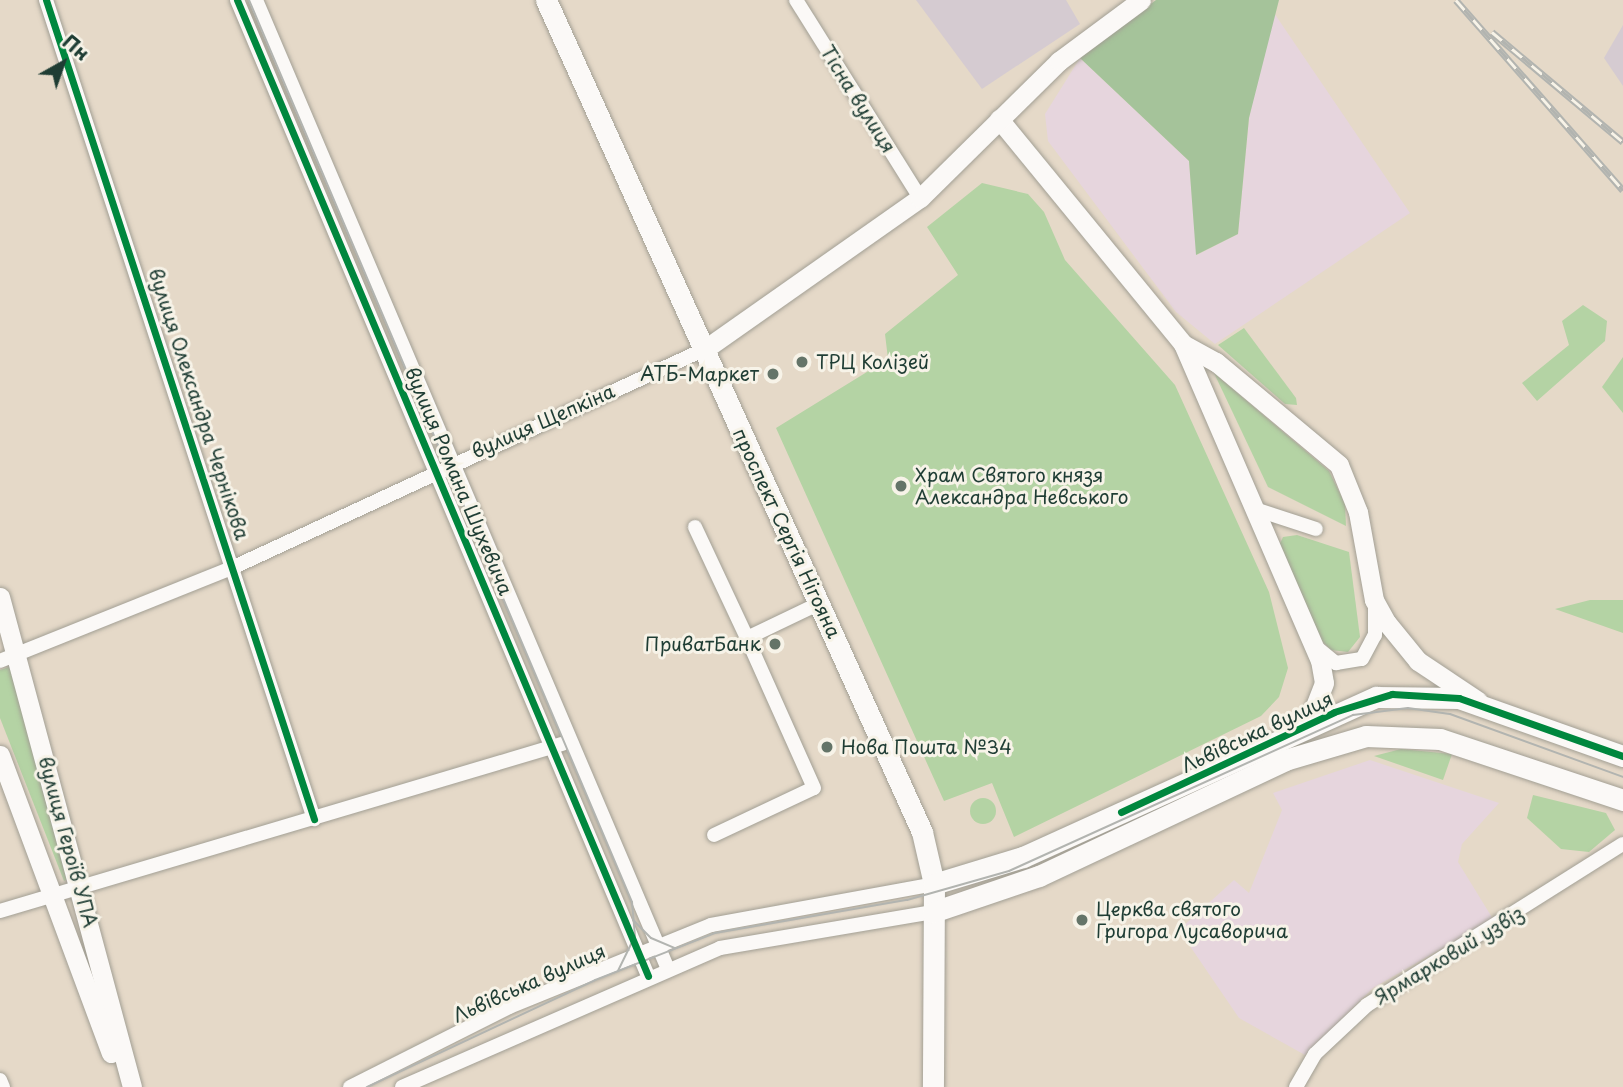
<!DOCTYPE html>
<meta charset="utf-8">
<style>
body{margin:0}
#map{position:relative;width:1623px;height:1087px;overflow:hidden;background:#e5d9c8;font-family:"Playpen Sans",sans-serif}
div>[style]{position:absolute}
.built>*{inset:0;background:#e6d5dd}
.industrial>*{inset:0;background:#d5cbd1}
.green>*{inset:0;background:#b4d3a4}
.round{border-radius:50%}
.forest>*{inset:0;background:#a5c39a}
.roads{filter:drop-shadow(0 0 2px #a29f94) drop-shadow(0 0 2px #a29f94)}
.street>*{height:14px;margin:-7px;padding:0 7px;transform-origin:7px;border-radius:7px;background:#fbf9f7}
.secondary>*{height:19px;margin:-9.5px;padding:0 9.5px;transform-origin:9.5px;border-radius:9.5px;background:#fbf9f7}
.primary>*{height:21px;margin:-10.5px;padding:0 10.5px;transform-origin:10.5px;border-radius:10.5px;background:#fbf9f7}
.tram>*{height:2px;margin:-1px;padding:0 1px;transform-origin:1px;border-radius:1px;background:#b2b4b0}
.rail>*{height:7px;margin-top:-3.5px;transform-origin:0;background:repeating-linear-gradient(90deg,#f7f3e8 0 13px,#b2b4b0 0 26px);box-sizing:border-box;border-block:2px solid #b2b4b0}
.cycleway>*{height:7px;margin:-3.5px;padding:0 3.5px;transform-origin:3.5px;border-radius:3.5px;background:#00873e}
.dots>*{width:19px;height:19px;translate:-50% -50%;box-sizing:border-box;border:4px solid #f7f3e8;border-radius:50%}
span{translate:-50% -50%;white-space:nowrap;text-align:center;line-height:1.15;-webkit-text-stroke:6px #f7f3e8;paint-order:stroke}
.street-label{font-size:19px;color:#1f3d34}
.poi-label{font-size:19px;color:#1f3d34}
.left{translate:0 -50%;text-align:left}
.right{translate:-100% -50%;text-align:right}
.north{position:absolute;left:28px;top:28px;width:70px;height:70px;-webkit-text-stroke:5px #f7f3e8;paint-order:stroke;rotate:40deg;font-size:19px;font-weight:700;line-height:28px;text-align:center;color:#1f3d34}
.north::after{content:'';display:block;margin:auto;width:24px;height:32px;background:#1f3d34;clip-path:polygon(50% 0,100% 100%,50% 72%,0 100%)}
</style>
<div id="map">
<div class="built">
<div style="clip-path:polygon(1272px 10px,1410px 213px,1215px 344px,1176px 312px,1048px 141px,1045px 114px,1080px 58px,1189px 161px,1197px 255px,1238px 234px,1249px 118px)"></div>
<div style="clip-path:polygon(1370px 760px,1499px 803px,1462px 844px,1458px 862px,1493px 919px,1373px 988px,1305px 1055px,1239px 1018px,1179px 930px,1234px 880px,1249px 893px,1282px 810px,1273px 793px)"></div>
</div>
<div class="industrial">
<div style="clip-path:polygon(916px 0,1066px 0,1080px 24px,982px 89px)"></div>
<div style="clip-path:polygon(1623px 25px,1623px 86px,1604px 58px)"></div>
</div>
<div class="green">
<div style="clip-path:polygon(982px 183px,1028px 194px,1044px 212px,1065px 260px,1175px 385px,1269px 592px,1288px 668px,1279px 697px,1261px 716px,1014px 837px,992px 783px,944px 801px,776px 428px,888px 359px,885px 334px,958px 275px,927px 227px)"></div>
<div style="clip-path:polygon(1583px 305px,1607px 321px,1605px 341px,1537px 401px,1522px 383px,1569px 345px,1562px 321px)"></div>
<div style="clip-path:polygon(1244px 328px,1296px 398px,1297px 405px,1285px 404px,1218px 345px)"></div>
<div style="clip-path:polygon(1623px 357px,1623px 413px,1602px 387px)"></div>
<div style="clip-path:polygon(1214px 373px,1329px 471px,1345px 504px,1346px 526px,1268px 487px)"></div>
<div style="clip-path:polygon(1297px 535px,1349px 552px,1360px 637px,1348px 652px,1331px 650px,1319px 638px,1279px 546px,1283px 537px)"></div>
<div style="clip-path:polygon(1590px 600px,1623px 600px,1623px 633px,1555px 609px)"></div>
<div style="clip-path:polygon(12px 666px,70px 878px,64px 881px,0 718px,0 670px)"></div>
<div style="clip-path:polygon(1401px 749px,1452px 754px,1443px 780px,1374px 756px)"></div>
<div style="clip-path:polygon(1533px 795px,1606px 813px,1615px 830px,1589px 852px,1561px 849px,1527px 818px)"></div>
<div class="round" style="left:970px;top:798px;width:26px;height:26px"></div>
</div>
<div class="forest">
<div style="clip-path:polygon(1156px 0,1279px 0,1249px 118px,1238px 234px,1196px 255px,1189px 161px,1080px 58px)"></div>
</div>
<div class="roads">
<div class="street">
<div style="left:46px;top:0;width:862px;rotate:71.88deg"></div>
<div style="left:237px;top:0;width:1059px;rotate:67.16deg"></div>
<div style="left:256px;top:0;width:1053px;rotate:66.97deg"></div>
<div style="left:796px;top:0;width:234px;rotate:57.9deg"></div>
<div style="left:1255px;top:509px;width:64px;rotate:18.2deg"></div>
<div style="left:695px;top:527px;width:123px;rotate:64.9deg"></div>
<div style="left:1316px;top:647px;width:26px;rotate:39deg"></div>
<div style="left:1336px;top:663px;width:26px;rotate:-9deg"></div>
<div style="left:1362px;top:659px;width:27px;rotate:-62deg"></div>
<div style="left:1375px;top:635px;width:31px;rotate:-90deg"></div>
<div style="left:0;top:661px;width:254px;rotate:-21.9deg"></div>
<div style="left:236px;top:566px;width:517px;rotate:-24.83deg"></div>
<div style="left:714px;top:835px;width:110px;rotate:-25.2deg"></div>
<div style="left:814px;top:788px;width:164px;rotate:-114.1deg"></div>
<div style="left:747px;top:638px;width:81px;rotate:-25.6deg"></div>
<div style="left:0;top:911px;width:586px;rotate:-16.55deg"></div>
<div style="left:0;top:1080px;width:8px;rotate:67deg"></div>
<div style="left:350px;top:1087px;width:178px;rotate:-26.7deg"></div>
<div style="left:509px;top:1007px;width:218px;rotate:-22.1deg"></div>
<div style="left:711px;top:925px;width:227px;rotate:-10.4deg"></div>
<div style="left:402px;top:1087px;width:347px;rotate:-23.6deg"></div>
<div style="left:720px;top:948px;width:216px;rotate:-9.6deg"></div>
<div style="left:1296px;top:1087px;width:38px;rotate:-60deg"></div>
<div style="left:1315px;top:1054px;width:71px;rotate:-43.3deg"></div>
<div style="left:1367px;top:1005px;width:302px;rotate:-32.2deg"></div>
</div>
<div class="secondary">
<div style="left:999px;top:119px;width:291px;rotate:50.7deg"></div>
<div style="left:1183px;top:344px;width:344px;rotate:66.6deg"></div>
<div style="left:1320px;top:660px;width:23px;rotate:80deg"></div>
<div style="left:1324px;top:683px;width:44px;rotate:111.3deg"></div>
<div style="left:1183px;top:344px;width:38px;rotate:29deg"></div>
<div style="left:1216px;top:362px;width:160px;rotate:39.9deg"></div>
<div style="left:1339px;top:465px;width:51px;rotate:68deg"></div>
<div style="left:1358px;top:512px;width:89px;rotate:79.7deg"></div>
<div style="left:1374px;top:600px;width:26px;rotate:61deg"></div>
<div style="left:1387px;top:623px;width:49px;rotate:50.8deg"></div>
<div style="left:1418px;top:661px;width:72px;rotate:33.7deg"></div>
<div style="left:705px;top:349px;width:263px;rotate:-35.1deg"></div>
<div style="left:920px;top:198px;width:195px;rotate:-44.6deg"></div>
<div style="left:1059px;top:61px;width:102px;rotate:-36.6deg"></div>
<div style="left:0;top:597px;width:507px;rotate:74.92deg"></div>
<div style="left:0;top:755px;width:318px;rotate:69.6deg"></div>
</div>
<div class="primary">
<div style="left:546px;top:0;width:913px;rotate:65.68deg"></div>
<div style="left:922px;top:832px;width:53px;rotate:77deg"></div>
<div style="left:934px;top:884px;width:203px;rotate:90.3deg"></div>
<div style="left:934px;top:884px;width:93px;rotate:-16.9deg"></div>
<div style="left:1023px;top:857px;width:388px;rotate:-24.4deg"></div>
<div style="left:1376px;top:697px;width:83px;rotate:0.7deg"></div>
<div style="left:1459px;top:698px;width:174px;rotate:19.5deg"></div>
<div style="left:933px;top:912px;width:112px;rotate:-18.8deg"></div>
<div style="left:1039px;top:876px;width:272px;rotate:-25.2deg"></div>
<div style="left:1285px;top:760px;width:84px;rotate:-16.5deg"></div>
<div style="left:1366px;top:736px;width:74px;rotate:2.3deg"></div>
<div style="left:1440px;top:739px;width:193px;rotate:18.4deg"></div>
</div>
</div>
<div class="tram">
<div style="left:249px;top:0;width:980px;rotate:66.99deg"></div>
<div style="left:632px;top:902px;width:34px;rotate:85deg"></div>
<div style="left:635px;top:936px;width:39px;rotate:116deg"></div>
<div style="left:633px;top:920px;width:25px;rotate:45deg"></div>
<div style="left:651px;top:938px;width:26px;rotate:23deg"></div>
<div style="left:367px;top:1087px;width:252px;rotate:-25.1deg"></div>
<div style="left:595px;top:980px;width:129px;rotate:-21.4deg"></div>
<div style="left:715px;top:933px;width:195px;rotate:-9.8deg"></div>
<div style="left:907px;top:900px;width:106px;rotate:-15.9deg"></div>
<div style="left:1009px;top:871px;width:378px;rotate:-24.4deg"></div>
<div style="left:1353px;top:715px;width:55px;rotate:-7.3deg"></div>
<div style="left:1408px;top:708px;width:42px;rotate:8.1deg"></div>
<div style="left:1450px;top:714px;width:184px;rotate:20deg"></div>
</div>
<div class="rail">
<div style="left:1456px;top:0;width:253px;rotate:48.7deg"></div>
<div style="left:1492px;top:32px;width:171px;rotate:40deg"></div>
</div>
<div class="cycleway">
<div style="left:46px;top:0;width:862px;rotate:71.88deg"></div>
<div style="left:237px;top:0;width:1059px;rotate:67.16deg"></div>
<div style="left:1121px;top:812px;width:235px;rotate:-25.1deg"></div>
<div style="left:1334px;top:712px;width:61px;rotate:-17.2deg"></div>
<div style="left:1392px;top:694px;width:67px;rotate:3.4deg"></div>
<div style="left:1459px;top:698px;width:174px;rotate:19.5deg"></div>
</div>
<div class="dots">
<div style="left:802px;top:362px;background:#647468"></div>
<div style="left:773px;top:374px;background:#647468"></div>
<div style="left:901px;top:486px;background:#647468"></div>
<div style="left:775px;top:644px;background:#647468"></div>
<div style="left:827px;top:747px;background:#647468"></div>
<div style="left:1082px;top:920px;background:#647468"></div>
</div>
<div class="street-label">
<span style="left:858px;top:99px;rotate:58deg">Тісна вулиця</span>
<span style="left:199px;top:404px;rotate:72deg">вулиця Олександра Чернікова</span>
<span style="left:543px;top:421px;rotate:-24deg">вулиця Щепкіна</span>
<span style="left:459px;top:481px;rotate:67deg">вулиця Романа Шухевича</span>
<span style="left:787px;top:533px;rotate:65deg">проспект Сергія Нігояна</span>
<span style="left:1257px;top:732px;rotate:-25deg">Львівська вулиця</span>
<span style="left:68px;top:842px;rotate:75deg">вулиця Героїв УПА</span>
<span style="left:1449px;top:955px;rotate:-31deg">Ярмарковий узвіз</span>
<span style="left:529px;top:983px;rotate:-24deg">Львівська вулиця</span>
</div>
<div class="poi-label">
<span class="left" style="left:816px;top:362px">ТРЦ Колізей</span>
<span class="right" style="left:759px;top:374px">АТБ-Маркет</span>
<span class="left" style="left:915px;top:486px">Храм Святого князя<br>Александра Невського</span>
<span class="right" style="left:761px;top:644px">ПриватБанк</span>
<span class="left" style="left:841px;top:747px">Нова Пошта №34</span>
<span class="left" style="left:1096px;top:920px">Церква святого<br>Григора Лусаворича</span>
</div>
<div class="north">Пн</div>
</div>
